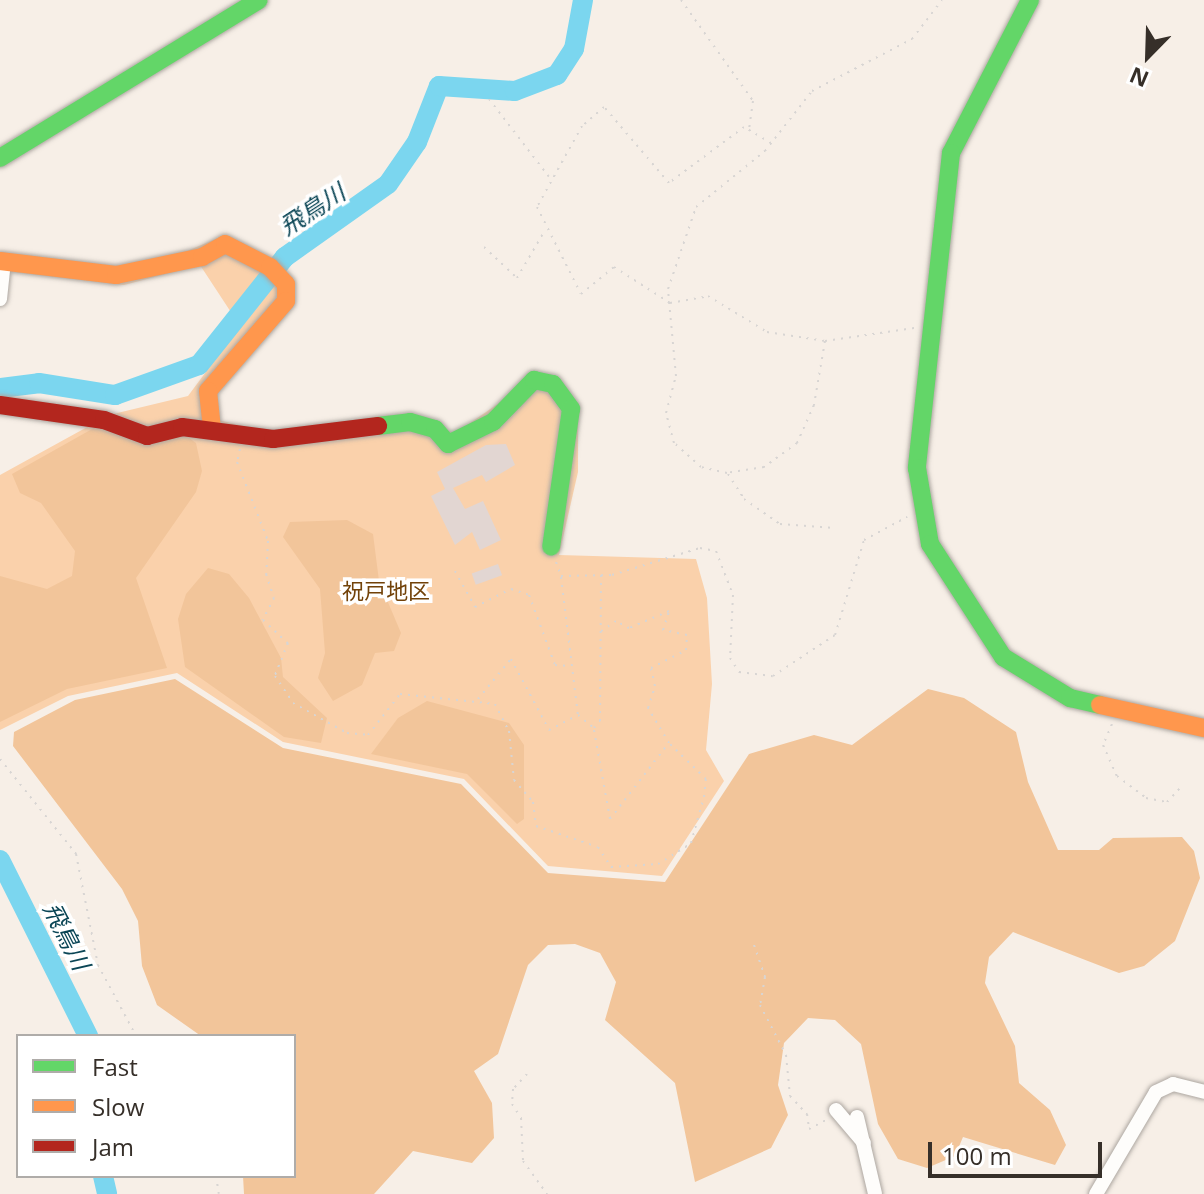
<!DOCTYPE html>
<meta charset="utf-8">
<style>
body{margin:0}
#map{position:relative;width:1204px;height:1194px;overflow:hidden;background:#f7efe7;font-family:"Open Sans","Noto Sans JP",sans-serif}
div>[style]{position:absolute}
.green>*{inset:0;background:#fad1ab}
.forest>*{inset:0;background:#f2c59a}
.river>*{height:20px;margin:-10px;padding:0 10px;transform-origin:10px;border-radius:10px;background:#7bd6ef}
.building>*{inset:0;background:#e2d6d2;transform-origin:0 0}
.path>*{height:2px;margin-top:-1px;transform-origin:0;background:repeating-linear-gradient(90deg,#d8d5d3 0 2px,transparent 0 8px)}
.roads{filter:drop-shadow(0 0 2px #ada7a1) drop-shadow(0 0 2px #ada7a1)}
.street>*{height:14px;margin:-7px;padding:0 7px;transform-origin:7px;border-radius:7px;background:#fefdfb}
.fast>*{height:18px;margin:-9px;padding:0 9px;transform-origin:9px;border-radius:9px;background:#63d668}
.slow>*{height:18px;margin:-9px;padding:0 9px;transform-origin:9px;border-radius:9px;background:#ff974d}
.jam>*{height:18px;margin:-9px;padding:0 9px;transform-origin:9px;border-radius:9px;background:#b3261e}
span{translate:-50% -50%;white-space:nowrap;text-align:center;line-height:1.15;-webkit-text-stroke:7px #fff;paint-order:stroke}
.park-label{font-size:22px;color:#724209}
.water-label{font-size:24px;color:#0a4555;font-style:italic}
.legend{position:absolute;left:16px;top:1034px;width:280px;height:144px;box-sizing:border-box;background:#fff;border:2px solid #afaca9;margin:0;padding:10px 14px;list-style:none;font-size:24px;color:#362f29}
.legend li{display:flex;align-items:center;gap:16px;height:40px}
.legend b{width:40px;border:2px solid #afaca9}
.north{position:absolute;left:1108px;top:16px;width:80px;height:80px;-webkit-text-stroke:6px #fff;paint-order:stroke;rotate:203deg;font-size:22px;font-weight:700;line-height:32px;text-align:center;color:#362f29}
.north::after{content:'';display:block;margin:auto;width:28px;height:36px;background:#362f29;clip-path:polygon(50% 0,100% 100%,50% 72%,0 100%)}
.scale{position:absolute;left:928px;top:1142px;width:174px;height:36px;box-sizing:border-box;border:4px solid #362f29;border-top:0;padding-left:10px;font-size:24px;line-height:28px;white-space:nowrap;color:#362f29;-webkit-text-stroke:6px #fff;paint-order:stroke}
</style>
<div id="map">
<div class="green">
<div style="clip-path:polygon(225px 235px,293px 281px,218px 388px,214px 419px,268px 432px,419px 416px,454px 434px,541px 374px,578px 406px,578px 472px,559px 555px,696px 559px,707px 598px,712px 684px,706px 750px,724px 781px,662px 876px,548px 866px,464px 779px,283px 742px,177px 673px,68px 696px,0 730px,0 475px,109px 415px,188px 396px,240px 326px,200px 265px,124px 285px,12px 272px,0 252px,108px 268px,168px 259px)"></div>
</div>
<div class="forest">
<div style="clip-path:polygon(101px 424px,184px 434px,196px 443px,202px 471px,196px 492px,136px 578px,167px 668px,67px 689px,0 722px,0 576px,47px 589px,72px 576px,75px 551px,41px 503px,20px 493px,12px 474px)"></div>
<div style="clip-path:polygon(347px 520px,373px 534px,379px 581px,401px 633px,394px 651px,375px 653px,362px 685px,333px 701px,318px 678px,325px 653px,320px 589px,283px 537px,290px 522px)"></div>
<div style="clip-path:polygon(208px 568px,229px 574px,249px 598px,281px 658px,283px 677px,327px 718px,321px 743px,284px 737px,185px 667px,178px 619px,186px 594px)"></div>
<div style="clip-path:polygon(175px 679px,283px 748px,461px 784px,548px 873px,665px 882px,749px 754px,814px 735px,852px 745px,928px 689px,964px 698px,1016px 732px,1028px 782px,1058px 850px,1099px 850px,1113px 838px,1182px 837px,1194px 851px,1200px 878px,1175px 941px,1144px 966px,1119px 973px,1013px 932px,989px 957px,985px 983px,1015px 1046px,1019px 1083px,1050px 1110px,1066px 1145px,1055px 1165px,963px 1137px,955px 1156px,927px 1168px,898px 1159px,878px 1124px,861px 1044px,835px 1020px,808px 1018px,784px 1043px,778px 1085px,788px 1115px,771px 1148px,695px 1182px,675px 1083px,605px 1020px,616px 982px,600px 953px,575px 944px,548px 945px,528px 965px,498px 1054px,474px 1071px,492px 1103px,494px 1138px,472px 1163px,413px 1151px,374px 1194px,244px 1194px,243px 1176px,294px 1176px,294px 1036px,201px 1036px,157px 1005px,142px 966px,138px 921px,122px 889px,13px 746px,14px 732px,75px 700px)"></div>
<div style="clip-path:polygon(427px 701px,509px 723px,524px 745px,524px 819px,517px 824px,467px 774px,371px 754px,398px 718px)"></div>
</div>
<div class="river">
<div style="left:0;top:388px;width:39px;rotate:-7deg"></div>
<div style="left:39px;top:383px;width:77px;rotate:9deg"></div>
<div style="left:115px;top:395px;width:89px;rotate:-19.7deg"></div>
<div style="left:199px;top:365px;width:138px;rotate:-51.5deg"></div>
<div style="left:285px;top:257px;width:126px;rotate:-35.3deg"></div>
<div style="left:388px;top:184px;width:51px;rotate:-55.4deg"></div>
<div style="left:417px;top:142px;width:60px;rotate:-68.6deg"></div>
<div style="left:439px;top:86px;width:76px;rotate:3.8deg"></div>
<div style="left:515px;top:91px;width:45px;rotate:-20.9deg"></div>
<div style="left:557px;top:75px;width:31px;rotate:-57deg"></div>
<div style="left:574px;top:49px;width:50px;rotate:-79.6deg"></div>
<div style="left:0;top:860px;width:197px;rotate:63.4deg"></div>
<div style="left:103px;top:1176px;width:18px;rotate:77deg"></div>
</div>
<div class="building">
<div style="clip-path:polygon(506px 444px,515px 465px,486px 482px,482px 475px,453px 488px,465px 509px,483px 501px,501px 540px,480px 550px,472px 532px,455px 545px,431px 496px,445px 489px,437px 472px,486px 445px)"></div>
<div style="left:498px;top:564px;width:12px;height:28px;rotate:70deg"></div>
</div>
<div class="path">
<div style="left:681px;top:0;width:124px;rotate:54.5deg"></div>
<div style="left:753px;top:101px;width:27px;rotate:98deg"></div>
<div style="left:489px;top:99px;width:98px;rotate:52.4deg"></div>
<div style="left:771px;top:143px;width:31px;rotate:-149deg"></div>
<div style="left:744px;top:127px;width:94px;rotate:143.3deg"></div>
<div style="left:669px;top:183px;width:100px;rotate:-130.5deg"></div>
<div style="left:604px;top:107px;width:29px;rotate:139deg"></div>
<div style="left:582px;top:126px;width:93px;rotate:119.1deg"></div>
<div style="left:537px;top:207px;width:97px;rotate:63.2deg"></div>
<div style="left:581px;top:294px;width:43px;rotate:-39.3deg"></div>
<div style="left:614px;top:267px;width:67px;rotate:32.7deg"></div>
<div style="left:670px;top:303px;width:39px;rotate:-10deg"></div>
<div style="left:708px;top:296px;width:69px;rotate:31.4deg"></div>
<div style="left:767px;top:332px;width:59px;rotate:8.8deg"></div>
<div style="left:825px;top:341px;width:90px;rotate:-8.3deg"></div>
<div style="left:484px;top:247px;width:45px;rotate:43.2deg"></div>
<div style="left:517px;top:278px;width:53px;rotate:-59.6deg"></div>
<div style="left:825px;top:341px;width:65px;rotate:99.8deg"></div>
<div style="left:814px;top:405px;width:42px;rotate:114.1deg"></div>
<div style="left:797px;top:443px;width:41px;rotate:144deg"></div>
<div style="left:764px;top:467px;width:37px;rotate:171deg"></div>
<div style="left:727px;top:473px;width:27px;rotate:-167deg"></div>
<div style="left:701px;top:467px;width:36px;rotate:-138deg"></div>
<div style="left:674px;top:443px;width:31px;rotate:-105deg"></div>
<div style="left:666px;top:413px;width:38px;rotate:-75deg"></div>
<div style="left:676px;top:376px;width:87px;rotate:-95.3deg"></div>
<div style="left:668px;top:289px;width:87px;rotate:-71.1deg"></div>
<div style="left:696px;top:207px;width:89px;rotate:-39.1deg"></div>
<div style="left:765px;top:151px;width:76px;rotate:-51.9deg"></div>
<div style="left:812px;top:91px;width:113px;rotate:-27.5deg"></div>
<div style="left:912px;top:39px;width:49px;rotate:-52.4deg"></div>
<div style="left:240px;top:449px;width:13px;rotate:103deg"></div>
<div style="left:237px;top:462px;width:85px;rotate:68.6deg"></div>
<div style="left:268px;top:541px;width:33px;rotate:93deg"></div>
<div style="left:266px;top:574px;width:25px;rotate:72deg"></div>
<div style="left:274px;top:598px;width:25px;rotate:117deg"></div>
<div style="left:263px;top:620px;width:34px;rotate:43deg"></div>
<div style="left:288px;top:643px;width:35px;rotate:112deg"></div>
<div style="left:275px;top:676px;width:32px;rotate:56deg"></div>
<div style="left:293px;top:703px;width:62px;rotate:29.1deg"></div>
<div style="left:347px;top:733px;width:21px;rotate:5deg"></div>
<div style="left:368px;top:735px;width:52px;rotate:-52deg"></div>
<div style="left:400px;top:694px;width:96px;rotate:6deg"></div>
<div style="left:495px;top:704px;width:30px;rotate:63deg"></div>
<div style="left:509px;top:731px;width:49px;rotate:84.2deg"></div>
<div style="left:514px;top:780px;width:29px;rotate:49deg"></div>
<div style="left:533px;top:802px;width:24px;rotate:83deg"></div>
<div style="left:536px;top:826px;width:65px;rotate:18.7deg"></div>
<div style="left:598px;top:847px;width:24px;rotate:57deg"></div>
<div style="left:611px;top:867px;width:47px;rotate:-3.7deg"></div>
<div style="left:658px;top:864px;width:39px;rotate:-32deg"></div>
<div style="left:691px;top:843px;width:48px;rotate:-74.2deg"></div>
<div style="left:704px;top:797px;width:18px;rotate:-84deg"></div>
<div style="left:706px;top:779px;width:52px;rotate:-135.8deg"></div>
<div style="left:669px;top:743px;width:41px;rotate:-121deg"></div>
<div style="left:648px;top:708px;width:23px;rotate:-72deg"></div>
<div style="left:655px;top:686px;width:18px;rotate:-103deg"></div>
<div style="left:651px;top:668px;width:39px;rotate:-27deg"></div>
<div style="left:686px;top:650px;width:15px;rotate:-86deg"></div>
<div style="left:687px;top:635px;width:25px;rotate:-168deg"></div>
<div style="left:663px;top:630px;width:20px;rotate:-72deg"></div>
<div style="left:669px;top:611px;width:43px;rotate:157deg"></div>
<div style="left:629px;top:628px;width:15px;rotate:-152deg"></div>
<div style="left:616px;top:621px;width:22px;rotate:146deg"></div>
<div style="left:728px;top:474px;width:30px;rotate:57deg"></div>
<div style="left:744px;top:499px;width:44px;rotate:34.8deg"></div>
<div style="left:780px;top:524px;width:55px;rotate:4.2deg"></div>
<div style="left:556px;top:562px;width:15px;rotate:70deg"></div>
<div style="left:561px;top:576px;width:51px;rotate:-1.1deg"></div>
<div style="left:612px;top:575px;width:92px;rotate:-17.1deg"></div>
<div style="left:700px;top:548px;width:16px;rotate:11deg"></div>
<div style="left:716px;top:551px;width:47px;rotate:68.9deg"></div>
<div style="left:733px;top:595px;width:63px;rotate:92.7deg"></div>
<div style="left:730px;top:658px;width:17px;rotate:57deg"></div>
<div style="left:739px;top:672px;width:34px;rotate:7deg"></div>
<div style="left:773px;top:676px;width:74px;rotate:-33.5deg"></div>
<div style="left:835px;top:635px;width:99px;rotate:-73deg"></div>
<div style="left:864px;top:540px;width:49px;rotate:-28.1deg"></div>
<div style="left:455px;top:571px;width:41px;rotate:60.9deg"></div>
<div style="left:475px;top:607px;width:40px;rotate:-26.6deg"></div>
<div style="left:511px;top:589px;width:19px;rotate:18deg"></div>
<div style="left:529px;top:595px;width:75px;rotate:69.6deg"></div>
<div style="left:555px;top:665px;width:15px;rotate:4deg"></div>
<div style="left:561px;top:577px;width:139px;rotate:83deg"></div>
<div style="left:578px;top:715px;width:21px;rotate:39deg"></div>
<div style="left:594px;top:728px;width:9px;rotate:-49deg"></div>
<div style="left:600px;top:721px;width:146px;rotate:-89.6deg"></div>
<div style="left:478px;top:699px;width:52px;rotate:-50.5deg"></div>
<div style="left:511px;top:659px;width:81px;rotate:61.8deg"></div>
<div style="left:549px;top:730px;width:31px;rotate:-27deg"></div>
<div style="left:1112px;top:724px;width:23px;rotate:113deg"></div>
<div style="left:1103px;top:745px;width:34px;rotate:66deg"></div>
<div style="left:1117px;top:776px;width:36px;rotate:37deg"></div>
<div style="left:1146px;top:798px;width:21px;rotate:11deg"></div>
<div style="left:1167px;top:802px;width:19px;rotate:-47deg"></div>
<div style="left:594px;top:730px;width:90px;rotate:79.8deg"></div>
<div style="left:610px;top:819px;width:95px;rotate:-52.3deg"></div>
<div style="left:0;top:759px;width:122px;rotate:51.3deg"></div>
<div style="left:76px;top:854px;width:113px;rotate:78.8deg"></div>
<div style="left:98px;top:965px;width:81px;rotate:61.8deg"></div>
<div style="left:754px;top:945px;width:34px;rotate:71deg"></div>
<div style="left:765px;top:977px;width:28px;rotate:100deg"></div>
<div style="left:760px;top:1005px;width:56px;rotate:62.5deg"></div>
<div style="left:786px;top:1055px;width:41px;rotate:84.4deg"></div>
<div style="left:790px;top:1096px;width:25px;rotate:47deg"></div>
<div style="left:807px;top:1114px;width:15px;rotate:82deg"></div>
<div style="left:809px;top:1129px;width:19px;rotate:-28deg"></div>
<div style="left:527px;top:1074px;width:21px;rotate:133deg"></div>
<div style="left:513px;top:1089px;width:15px;rotate:94deg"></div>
<div style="left:512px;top:1104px;width:17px;rotate:57deg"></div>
<div style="left:521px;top:1118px;width:43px;rotate:87.3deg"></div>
<div style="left:523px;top:1161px;width:41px;rotate:54deg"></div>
<div style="left:216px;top:1176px;width:18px;rotate:81deg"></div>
</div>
<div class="roads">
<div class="street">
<div style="left:0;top:299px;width:37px;rotate:-84deg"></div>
<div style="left:836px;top:1110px;width:43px;rotate:49.7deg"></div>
<div style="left:857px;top:1117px;width:79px;rotate:76.8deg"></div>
<div style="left:1096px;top:1194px;width:118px;rotate:-59.5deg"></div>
<div style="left:1156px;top:1092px;width:19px;rotate:-25deg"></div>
<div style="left:1173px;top:1084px;width:32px;rotate:14deg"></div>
</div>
<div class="fast">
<div style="left:1030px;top:0;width:172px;rotate:117.3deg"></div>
<div style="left:951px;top:153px;width:317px;rotate:96.2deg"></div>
<div style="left:917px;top:468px;width:77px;rotate:80.3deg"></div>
<div style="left:930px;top:544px;width:135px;rotate:57.1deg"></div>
<div style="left:1003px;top:657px;width:79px;rotate:31.5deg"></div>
<div style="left:1070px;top:698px;width:31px;rotate:13deg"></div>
<div style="left:0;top:158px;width:303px;rotate:-31.4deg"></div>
<div style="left:378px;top:426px;width:32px;rotate:-7deg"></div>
<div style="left:410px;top:422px;width:26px;rotate:16deg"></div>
<div style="left:435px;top:429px;width:20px;rotate:49deg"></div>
<div style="left:448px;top:444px;width:50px;rotate:-26.1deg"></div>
<div style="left:493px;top:422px;width:59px;rotate:-45.7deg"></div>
<div style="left:534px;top:380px;width:19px;rotate:12deg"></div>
<div style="left:553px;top:384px;width:31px;rotate:54deg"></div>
<div style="left:571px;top:409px;width:139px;rotate:98.2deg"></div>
</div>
<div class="slow">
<div style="left:0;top:261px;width:117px;rotate:6.9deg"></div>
<div style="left:116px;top:275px;width:88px;rotate:-11.8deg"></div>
<div style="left:202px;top:257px;width:26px;rotate:-29deg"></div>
<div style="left:225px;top:244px;width:51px;rotate:27.1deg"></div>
<div style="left:270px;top:267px;width:23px;rotate:47deg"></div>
<div style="left:286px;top:284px;width:17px;rotate:90deg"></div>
<div style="left:286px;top:301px;width:119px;rotate:130.9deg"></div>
<div style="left:208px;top:391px;width:37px;rotate:84deg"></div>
<div style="left:1100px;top:705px;width:107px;rotate:12.5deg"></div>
</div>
<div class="jam">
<div style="left:0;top:405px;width:105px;rotate:8.2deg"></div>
<div style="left:104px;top:420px;width:46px;rotate:20.4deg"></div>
<div style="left:147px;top:436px;width:36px;rotate:-14deg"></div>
<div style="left:182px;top:427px;width:92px;rotate:7.5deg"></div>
<div style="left:273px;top:439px;width:106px;rotate:-7.1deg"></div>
</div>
</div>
<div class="park-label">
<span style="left:386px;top:591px">祝戸地区</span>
</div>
<div class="water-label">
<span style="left:312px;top:209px;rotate:-33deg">飛鳥川</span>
<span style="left:67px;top:936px;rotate:63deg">飛鳥川</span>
</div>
<ul class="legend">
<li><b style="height:10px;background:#63d668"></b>Fast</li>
<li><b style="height:10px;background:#ff974d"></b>Slow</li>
<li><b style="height:10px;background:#b3261e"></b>Jam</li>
</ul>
<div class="north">N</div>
<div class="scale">100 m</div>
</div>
